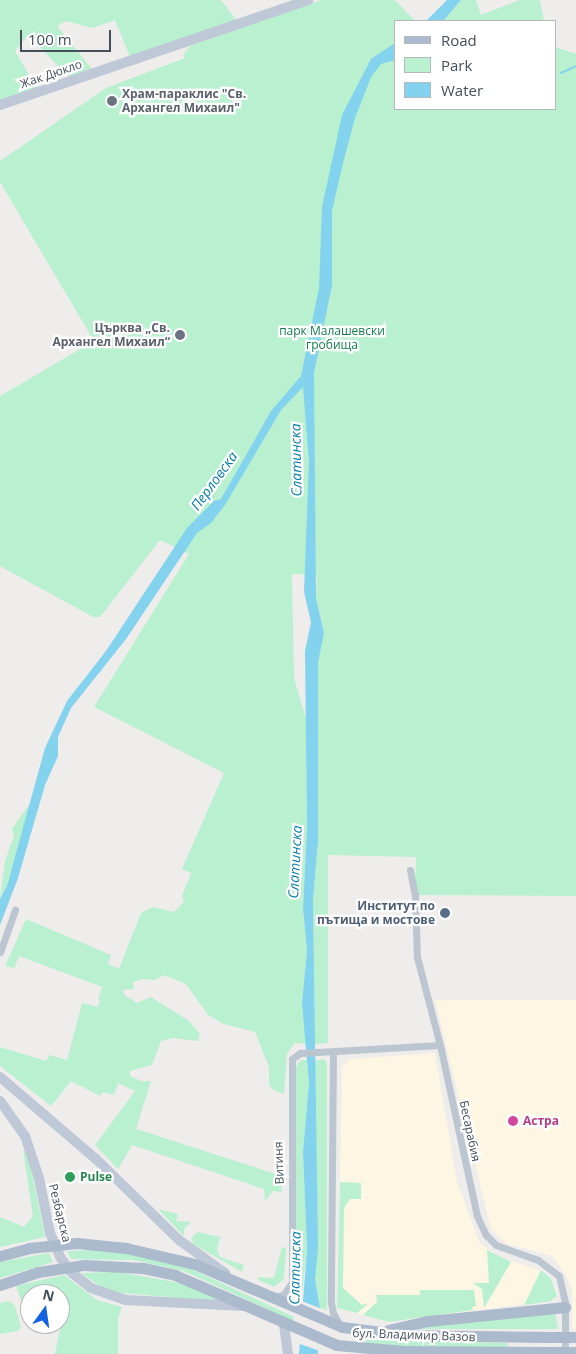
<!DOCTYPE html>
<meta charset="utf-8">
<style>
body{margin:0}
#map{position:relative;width:576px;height:1354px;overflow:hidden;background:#efecec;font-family:"Open Sans",sans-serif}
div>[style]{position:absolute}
.commercial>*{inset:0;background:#fcf6e3}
.green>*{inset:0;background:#b8f0d0}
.water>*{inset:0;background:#83d2ee}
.pier>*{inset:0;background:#efecec}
.stream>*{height:2px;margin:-1px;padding:0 1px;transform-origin:1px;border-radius:1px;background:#83d2ee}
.street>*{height:7px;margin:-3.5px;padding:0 3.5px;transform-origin:3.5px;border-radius:3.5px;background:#bcc6d0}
.secondary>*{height:10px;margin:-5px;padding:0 5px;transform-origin:5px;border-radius:5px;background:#bec8d7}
.primary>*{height:11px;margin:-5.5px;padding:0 5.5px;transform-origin:5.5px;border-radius:5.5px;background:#abbacd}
.primary-bridge>*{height:11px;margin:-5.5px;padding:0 5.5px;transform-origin:5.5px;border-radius:5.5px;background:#abbacd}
.dots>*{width:14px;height:14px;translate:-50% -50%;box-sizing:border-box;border:2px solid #fff;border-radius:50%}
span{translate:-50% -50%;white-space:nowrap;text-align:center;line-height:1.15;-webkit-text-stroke:4.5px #fff;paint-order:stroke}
.street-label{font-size:12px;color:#444f5a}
.worship-label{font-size:12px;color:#5b616d;font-weight:700}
.left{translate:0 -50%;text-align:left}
.right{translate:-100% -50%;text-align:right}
.park-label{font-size:12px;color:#137d4e}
.service-label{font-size:12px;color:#4e5e75;font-weight:700}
.hotel-label{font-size:12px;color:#b23c85;font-weight:700}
.leisure-label{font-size:12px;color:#27864d;font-weight:700}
.water-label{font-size:14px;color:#077faa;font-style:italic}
.legend{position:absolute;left:394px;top:20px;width:162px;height:90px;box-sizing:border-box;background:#fff;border:1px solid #b4b9bd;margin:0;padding:6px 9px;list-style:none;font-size:15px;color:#444f5a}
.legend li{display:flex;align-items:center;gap:10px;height:25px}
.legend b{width:25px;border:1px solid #b4b9bd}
.north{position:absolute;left:20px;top:1284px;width:50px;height:50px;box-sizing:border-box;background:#fff;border:1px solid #b4b9bd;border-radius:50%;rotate:14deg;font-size:14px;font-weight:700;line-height:20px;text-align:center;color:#444f5a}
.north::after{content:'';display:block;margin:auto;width:18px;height:22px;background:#1362e3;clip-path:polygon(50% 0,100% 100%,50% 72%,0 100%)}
.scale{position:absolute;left:20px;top:30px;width:91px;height:22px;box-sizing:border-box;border:2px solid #444f5a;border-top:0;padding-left:6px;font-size:15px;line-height:18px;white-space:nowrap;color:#444f5a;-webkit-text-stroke:4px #fff;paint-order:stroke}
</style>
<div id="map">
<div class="commercial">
<div style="clip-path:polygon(435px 1000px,576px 1000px,576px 1329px,572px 1329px,572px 1292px,566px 1275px,552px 1256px,507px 1244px,491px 1229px)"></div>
<div style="clip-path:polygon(435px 1053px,457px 1182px,479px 1242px,500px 1258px,541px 1270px,557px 1291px,555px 1300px,389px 1322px,337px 1308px,342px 1067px,350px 1059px)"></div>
</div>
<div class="green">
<div style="clip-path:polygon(0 0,221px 0,237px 21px,130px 57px,115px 20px,92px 28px,66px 21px,57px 26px,92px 69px,69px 77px,28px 35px,15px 51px,37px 88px,0 101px)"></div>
<div style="clip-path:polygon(321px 0,395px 0,415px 21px,395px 21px,395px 109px,555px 109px,555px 47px,576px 54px,576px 896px,415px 895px,416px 857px,328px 855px,328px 1043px,315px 1044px,313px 900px,318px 841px,318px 663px,324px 633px,316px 598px,317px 575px,292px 574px,294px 678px,306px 719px,307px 826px,303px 909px,307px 950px,302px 1003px,307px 1044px,295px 1043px,287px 1053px,284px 1094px,273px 1090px,269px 1085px,269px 1067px,255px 1032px,224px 1024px,208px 1015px,186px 984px,164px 975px,155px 980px,143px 979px,133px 982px,134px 989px,123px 990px,124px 995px,137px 1003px,151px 997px,189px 1021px,200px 1034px,198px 1041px,173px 1038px,161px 1041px,152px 1065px,130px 1071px,130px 1076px,141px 1081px,151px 1081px,136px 1129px,279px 1175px,281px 1166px,285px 1168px,281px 1192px,273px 1191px,265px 1201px,264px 1189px,132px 1145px,118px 1169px,95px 1145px,135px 1091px,118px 1083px,114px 1095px,103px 1092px,100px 1096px,71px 1081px,51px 1106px,0 1066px,0 1047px,46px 1061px,49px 1055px,67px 1060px,82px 1003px,98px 1007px,100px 1000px,98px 999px,102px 987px,19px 956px,14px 968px,5px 966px,26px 919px,111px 955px,108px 964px,119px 969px,141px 913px,153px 907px,174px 912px,184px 902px,182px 896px,191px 873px,182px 869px,224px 773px,94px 707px,189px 554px,160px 540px,100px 617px,93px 617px,0 566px,0 396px,94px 341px,0 182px,0 161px,106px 88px,185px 58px,183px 55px,190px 46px)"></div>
<div style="clip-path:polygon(461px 0,476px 0,481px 15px,520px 0,540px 0,544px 21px,443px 21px)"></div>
<div style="clip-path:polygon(31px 802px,7px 886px,0 899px,5px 861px,14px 836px,12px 829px)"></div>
<div style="clip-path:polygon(325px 1059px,327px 1064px,327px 1310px,320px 1308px,315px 1279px,313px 1061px)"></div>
<div style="clip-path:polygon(301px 1060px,307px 1060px,309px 1083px,303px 1152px,307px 1249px,301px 1301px,296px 1299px,294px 1288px,295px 1068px)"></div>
<div style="clip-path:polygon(23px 1150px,29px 1157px,45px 1237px,0 1247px,0 1217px,24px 1227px,33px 1216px)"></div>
<div style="clip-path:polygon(340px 1182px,361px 1183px,361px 1199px,350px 1199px,344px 1208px,343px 1288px,362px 1305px,369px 1303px,357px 1313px,337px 1308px)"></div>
<div style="clip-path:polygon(158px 1209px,178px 1214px,176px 1221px,191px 1222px,184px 1229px,184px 1236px)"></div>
<div style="clip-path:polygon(198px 1232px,220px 1237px,217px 1250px,220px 1257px,244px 1265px,242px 1272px,193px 1244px,192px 1237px)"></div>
<div style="clip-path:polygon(282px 1247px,286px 1248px,284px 1279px,274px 1287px,258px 1280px,258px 1277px,274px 1278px)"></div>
<div style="clip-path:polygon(96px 1250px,126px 1252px,187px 1267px,294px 1317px,293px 1321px,184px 1271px,134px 1260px,71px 1259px,67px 1251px)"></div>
<div style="clip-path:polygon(487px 1250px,511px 1262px,484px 1308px,482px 1289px,473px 1283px,489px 1283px)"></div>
<div style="clip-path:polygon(49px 1253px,53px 1262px,0 1278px,0 1262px)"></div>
<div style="clip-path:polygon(541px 1270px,551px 1279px,557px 1296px,551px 1301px,524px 1305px)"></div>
<div style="clip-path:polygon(117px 1272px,181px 1283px,227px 1302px,109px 1292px,81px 1273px)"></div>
<div style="clip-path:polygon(64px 1275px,97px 1300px,122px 1307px,118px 1319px,118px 1354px,55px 1354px,61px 1324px,60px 1294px,30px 1294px,28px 1319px,16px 1286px)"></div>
<div style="clip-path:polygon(420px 1290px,474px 1290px,476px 1306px,472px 1307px,473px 1310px,389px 1322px,363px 1315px,377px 1302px,376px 1295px,420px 1295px)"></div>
<div style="clip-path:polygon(10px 1301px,15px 1306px,21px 1327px,18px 1331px,0 1334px,0 1303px)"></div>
<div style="clip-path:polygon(555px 1313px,558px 1329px,417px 1329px,433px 1326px)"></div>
<div style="clip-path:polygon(366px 1340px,507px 1343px,508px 1348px,428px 1348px,366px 1344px)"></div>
</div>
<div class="water">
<div style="clip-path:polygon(447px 0,461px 0,443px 21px,426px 21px)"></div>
<div style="clip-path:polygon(395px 43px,395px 60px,381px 64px,371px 77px,355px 118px,343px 163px,332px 211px,332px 285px,314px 373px,316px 598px,324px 633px,318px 663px,318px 841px,313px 900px,318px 1248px,315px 1279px,320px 1308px,318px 1354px,299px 1354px,307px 1249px,303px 1152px,309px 1083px,302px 1003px,307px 950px,303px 909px,307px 826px,305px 651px,311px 622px,304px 592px,309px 462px,303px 387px,281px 410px,225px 505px,211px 523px,197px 533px,126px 639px,71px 708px,58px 737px,58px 756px,45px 785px,18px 878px,0 925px,0 899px,7px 886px,45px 748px,67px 701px,106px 651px,187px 528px,214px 501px,221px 499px,271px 411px,301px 376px,319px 288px,322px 207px,342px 115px,371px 59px)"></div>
</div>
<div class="pier">
<div style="clip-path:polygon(299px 1300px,322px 1309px,320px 1351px,297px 1343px)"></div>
</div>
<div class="stream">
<div style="left:561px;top:73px;width:17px;rotate:-25deg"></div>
</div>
<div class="street">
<div style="left:410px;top:870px;width:25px;rotate:79deg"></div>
<div style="left:415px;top:895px;width:62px;rotate:88.2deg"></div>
<div style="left:417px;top:957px;width:91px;rotate:75.4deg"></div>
<div style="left:440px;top:1045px;width:175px;rotate:77.8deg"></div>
<div style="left:477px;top:1216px;width:21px;rotate:65deg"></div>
<div style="left:486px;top:1235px;width:14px;rotate:45deg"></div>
<div style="left:496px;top:1245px;width:45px;rotate:19.7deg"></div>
<div style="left:538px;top:1260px;width:26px;rotate:37deg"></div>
<div style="left:559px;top:1276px;width:27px;rotate:77deg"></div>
<div style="left:565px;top:1302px;width:52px;rotate:90deg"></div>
<div style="left:0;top:952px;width:45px;rotate:-70.3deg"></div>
<div style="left:333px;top:1052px;width:250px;rotate:90.5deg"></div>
<div style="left:331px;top:1302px;width:11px;rotate:80deg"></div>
<div style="left:333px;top:1313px;width:14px;rotate:60deg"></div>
<div style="left:272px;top:1298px;width:13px;rotate:-18deg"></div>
<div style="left:284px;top:1294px;width:14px;rotate:-56deg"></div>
<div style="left:292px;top:1282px;width:223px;rotate:-90deg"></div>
<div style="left:292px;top:1059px;width:10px;rotate:-37deg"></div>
<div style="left:300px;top:1053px;width:140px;rotate:-3.3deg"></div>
</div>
<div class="secondary">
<div style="left:0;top:105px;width:326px;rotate:-18.8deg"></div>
<div style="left:0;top:1077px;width:125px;rotate:40.5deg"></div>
<div style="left:95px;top:1158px;width:117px;rotate:44.3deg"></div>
<div style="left:179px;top:1240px;width:57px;rotate:35.7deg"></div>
<div style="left:0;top:1101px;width:43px;rotate:54.5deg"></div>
<div style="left:25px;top:1136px;width:44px;rotate:71.6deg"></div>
<div style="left:39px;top:1178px;width:56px;rotate:78.7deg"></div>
<div style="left:50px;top:1233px;width:26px;rotate:67deg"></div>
<div style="left:60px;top:1257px;width:20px;rotate:53deg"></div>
<div style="left:72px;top:1273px;width:24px;rotate:38deg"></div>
<div style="left:91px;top:1288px;width:36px;rotate:19deg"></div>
<div style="left:125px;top:1300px;width:119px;rotate:2.9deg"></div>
<div style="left:284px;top:1325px;width:29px;rotate:82deg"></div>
</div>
<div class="primary">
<div style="left:77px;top:1243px;width:49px;rotate:5.8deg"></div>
<div style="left:126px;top:1248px;width:71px;rotate:13.1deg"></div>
<div style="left:195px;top:1264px;width:160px;rotate:23.2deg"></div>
<div style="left:342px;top:1327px;width:64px;rotate:7.1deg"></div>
<div style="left:406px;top:1335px;width:143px;rotate:0.8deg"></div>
<div style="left:0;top:1256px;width:30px;rotate:-15deg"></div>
<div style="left:84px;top:1265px;width:59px;rotate:2.9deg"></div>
<div style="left:143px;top:1268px;width:33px;rotate:12deg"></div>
<div style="left:175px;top:1275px;width:176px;rotate:23.4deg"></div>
<div style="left:337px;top:1345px;width:66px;rotate:5.2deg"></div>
<div style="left:403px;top:1351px;width:146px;rotate:0.4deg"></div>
<div style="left:0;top:1285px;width:40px;rotate:-18.9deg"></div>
<div style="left:388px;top:1330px;width:41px;rotate:-12.7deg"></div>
<div style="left:428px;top:1321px;width:138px;rotate:-5.8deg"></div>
</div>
<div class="primary-bridge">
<div style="left:29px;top:1248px;width:48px;rotate:-5.9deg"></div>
<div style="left:38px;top:1272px;width:47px;rotate:-8.7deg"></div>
<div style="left:549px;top:1337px;width:27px"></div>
<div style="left:549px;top:1352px;width:27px"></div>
</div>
<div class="dots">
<div style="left:112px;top:101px;background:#6b7280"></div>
<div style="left:180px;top:335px;background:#6b7280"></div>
<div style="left:445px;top:913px;background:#5c6f8a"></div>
<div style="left:513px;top:1121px;background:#d1479c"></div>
<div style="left:70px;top:1177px;background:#2e9e5b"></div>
</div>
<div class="street-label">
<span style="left:51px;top:74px;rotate:-19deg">Жак Дюкло</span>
<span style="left:470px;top:1131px;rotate:78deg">Бесарабия</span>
<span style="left:279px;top:1163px;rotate:-92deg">Витиня</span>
<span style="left:60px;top:1213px;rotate:76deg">Резбарска</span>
<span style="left:414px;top:1335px;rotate:2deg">бул. Владимир Вазов</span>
</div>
<div class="worship-label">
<span class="left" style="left:122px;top:101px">Храм-параклис "Св.<br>Архангел Михаил"</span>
<span class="right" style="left:170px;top:335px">Църква „Св.<br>Архангел Михаил“</span>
</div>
<div class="park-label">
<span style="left:332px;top:338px">парк Малашевски<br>гробища</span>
</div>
<div class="service-label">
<span class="right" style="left:435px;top:913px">Институт по<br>пътища и мостове</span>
</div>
<div class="hotel-label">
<span class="left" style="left:523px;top:1121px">Астра</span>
</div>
<div class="leisure-label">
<span class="left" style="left:80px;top:1177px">Pulse</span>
</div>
<div class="water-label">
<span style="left:296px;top:460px;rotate:-91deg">Слатинска</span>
<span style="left:214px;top:481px;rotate:-54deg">Перловска</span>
<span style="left:295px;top:862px;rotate:-87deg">Слатинска</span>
<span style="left:295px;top:1268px;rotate:-89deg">Слатинска</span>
</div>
<ul class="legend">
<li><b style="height:6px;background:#abbacd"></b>Road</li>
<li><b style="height:14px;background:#b8f0d0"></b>Park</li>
<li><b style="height:14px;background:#83d2ee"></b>Water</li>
</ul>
<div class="north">N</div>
<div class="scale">100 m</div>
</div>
